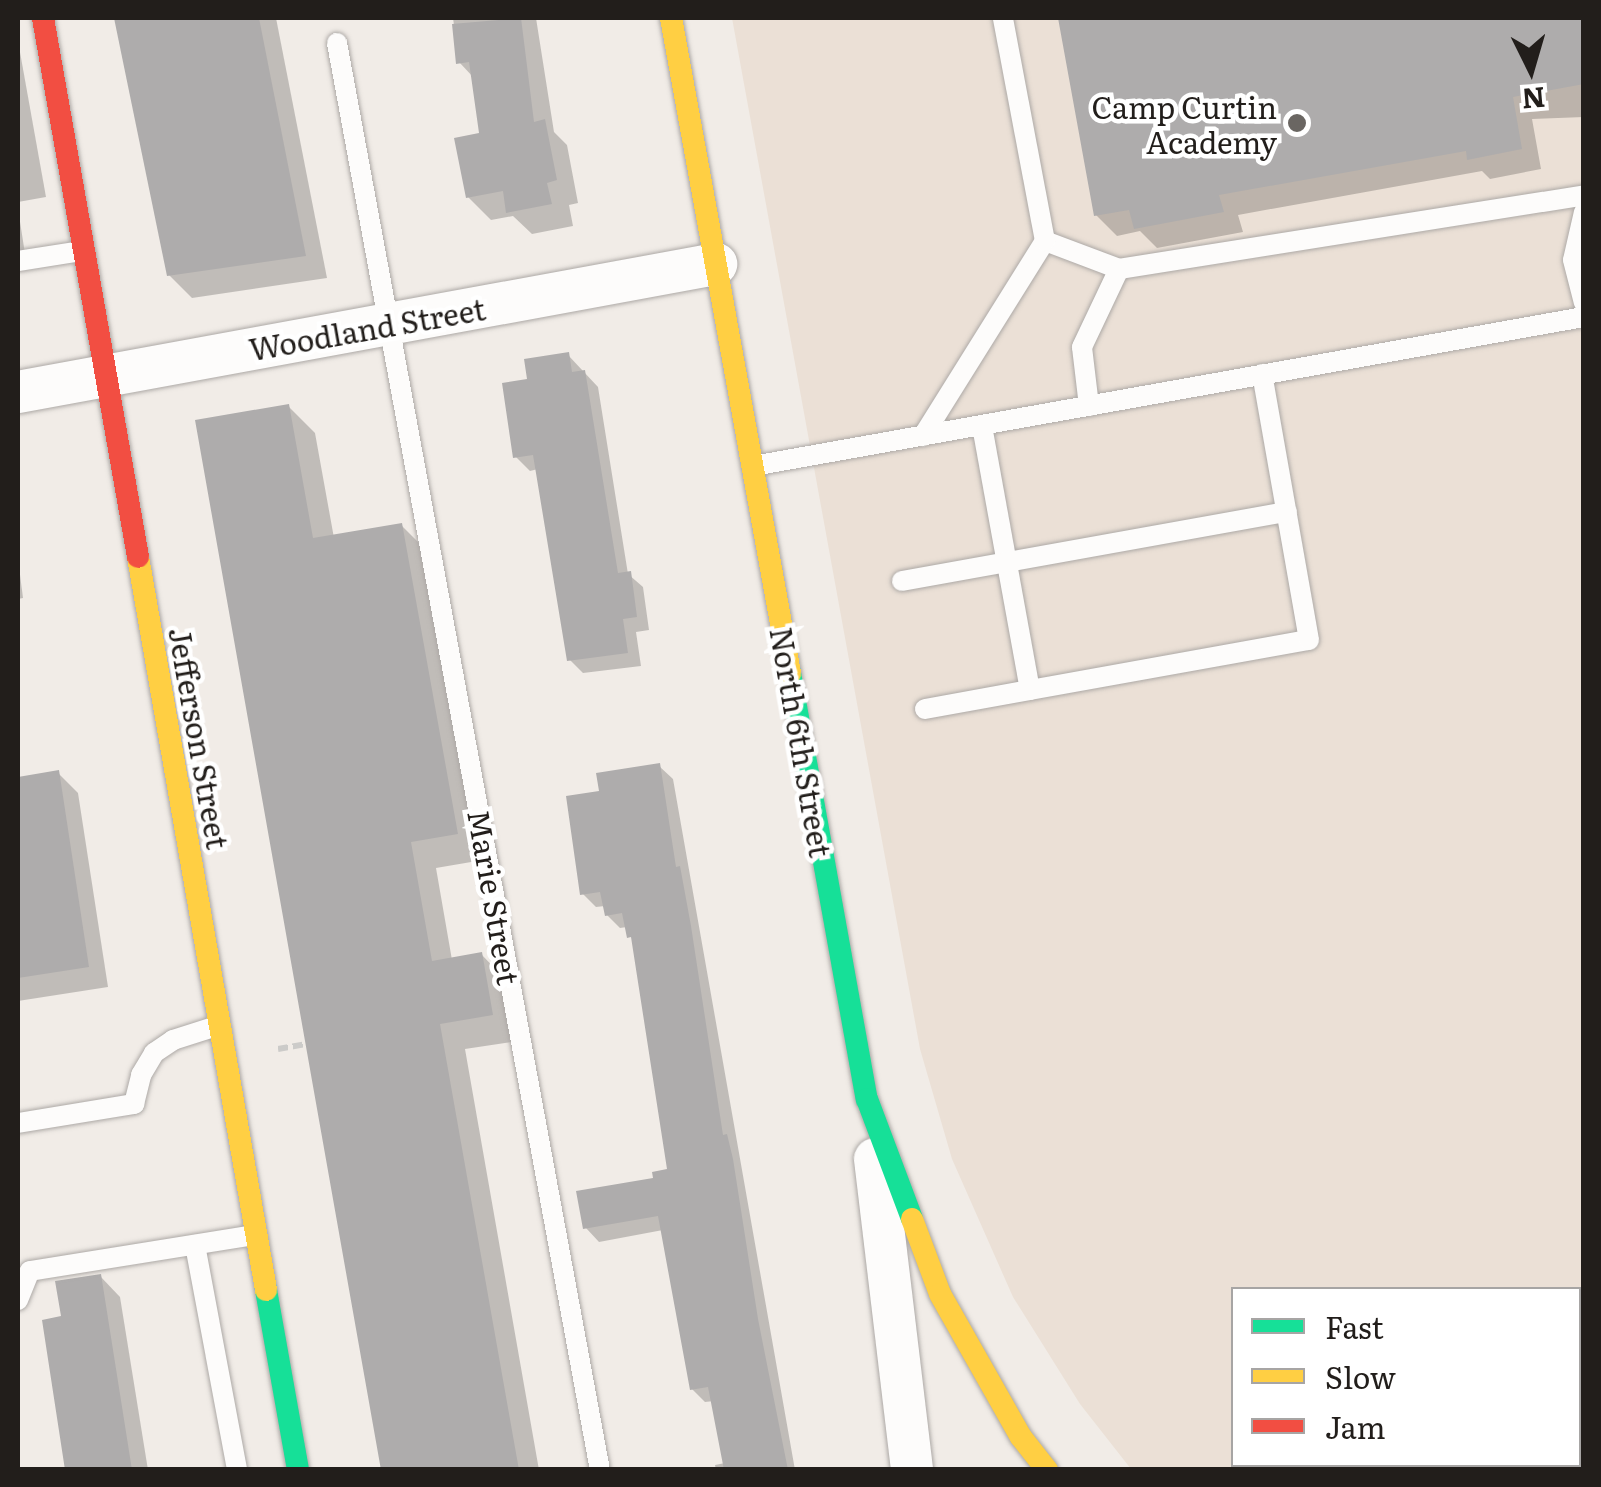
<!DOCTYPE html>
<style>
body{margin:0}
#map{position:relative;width:1601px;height:1487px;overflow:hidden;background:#f1ece7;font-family:Literata,serif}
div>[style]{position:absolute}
.built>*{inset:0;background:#ebe0d6}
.shadow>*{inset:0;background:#0003}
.building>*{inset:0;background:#aeacac}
.path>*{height:6px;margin-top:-3px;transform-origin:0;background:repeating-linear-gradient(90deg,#cccbc9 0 10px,transparent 0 15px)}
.roads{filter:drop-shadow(0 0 2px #ada9a6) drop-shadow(0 0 2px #ada9a6)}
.lane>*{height:20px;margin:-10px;padding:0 10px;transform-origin:10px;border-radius:10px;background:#fdfcfb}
.street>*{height:42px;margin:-21px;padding:0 21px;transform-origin:21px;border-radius:21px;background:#fdfcfb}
.fast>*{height:22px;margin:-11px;padding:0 11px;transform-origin:11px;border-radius:11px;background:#16e098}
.slow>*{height:22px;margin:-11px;padding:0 11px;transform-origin:11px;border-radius:11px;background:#ffcf43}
.jam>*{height:22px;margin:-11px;padding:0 11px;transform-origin:11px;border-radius:11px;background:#f24e42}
.dots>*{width:28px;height:28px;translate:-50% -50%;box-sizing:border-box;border:5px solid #fff;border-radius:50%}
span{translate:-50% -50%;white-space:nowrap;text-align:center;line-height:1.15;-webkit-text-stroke:9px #fff;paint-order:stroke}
.poi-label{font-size:30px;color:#221e1b}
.right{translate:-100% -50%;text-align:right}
.street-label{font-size:30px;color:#221e1b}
.frame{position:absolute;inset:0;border:20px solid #221e1b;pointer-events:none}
.legend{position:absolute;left:1231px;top:1287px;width:350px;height:180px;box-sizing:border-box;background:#fff;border:2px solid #a7a5a4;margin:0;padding:12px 18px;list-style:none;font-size:30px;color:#221e1b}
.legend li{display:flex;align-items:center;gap:20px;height:50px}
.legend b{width:50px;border:2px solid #a7a5a4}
.north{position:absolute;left:1481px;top:20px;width:100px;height:100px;-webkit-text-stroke:8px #fff;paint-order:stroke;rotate:175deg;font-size:28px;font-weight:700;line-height:40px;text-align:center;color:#221e1b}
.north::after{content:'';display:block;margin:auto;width:35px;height:45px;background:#221e1b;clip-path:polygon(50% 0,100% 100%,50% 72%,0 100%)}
</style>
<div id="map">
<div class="built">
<div style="clip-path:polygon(evenodd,732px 18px,1583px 18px,1583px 1469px,1131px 1469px,1080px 1404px,1013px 1297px,952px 1159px,920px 1049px,732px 18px,1234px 1290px,1578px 1290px,1578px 1464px,1234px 1464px,1234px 1290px)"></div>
</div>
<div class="shadow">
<div style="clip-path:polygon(116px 18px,276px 18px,327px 278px,192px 298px,169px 275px)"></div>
<div style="clip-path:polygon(453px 18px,536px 18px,554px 132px,567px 145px,578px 203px,569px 205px,573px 226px,532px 234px,513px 216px,491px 220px,468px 197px,482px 135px,474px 78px,459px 62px)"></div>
<div style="clip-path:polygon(1061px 18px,1584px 18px,1584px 117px,1532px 119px,1541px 169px,1490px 179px,1482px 171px,1238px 215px,1243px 232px,1157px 248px,1140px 231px,1117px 236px,1096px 215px)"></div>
<div style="clip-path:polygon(18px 41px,46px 197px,18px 202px)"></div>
<div style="clip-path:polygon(18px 209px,26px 260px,18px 262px)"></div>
<div style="clip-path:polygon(568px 355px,598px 387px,628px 574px,643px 587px,649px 630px,636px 632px,641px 666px,583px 673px,569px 659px,538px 469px,530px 471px,516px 457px,530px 381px)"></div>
<div style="clip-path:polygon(288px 406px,315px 433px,334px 538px,402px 526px,428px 552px,483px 860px,436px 868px,452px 960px,481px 954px,507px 981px,518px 1041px,465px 1049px,539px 1470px,384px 1470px)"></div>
<div style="clip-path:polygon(18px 559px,23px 598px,18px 599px)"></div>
<div style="clip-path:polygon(659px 766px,673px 779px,795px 1470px,716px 1470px,715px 1465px,725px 1463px,714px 1401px,705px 1402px,692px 1389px,663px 1230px,599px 1242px,586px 1228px,669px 1172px,634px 942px,627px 927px,620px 928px,607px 915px,605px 906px,596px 907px,583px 894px,602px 793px)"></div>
<div style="clip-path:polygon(58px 773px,78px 793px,108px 987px,18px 1001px,18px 779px)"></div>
<div style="clip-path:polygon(100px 1276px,120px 1297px,148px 1470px,68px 1470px,64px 1318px)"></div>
</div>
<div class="building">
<div style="clip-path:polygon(114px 18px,259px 18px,306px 256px,167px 276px)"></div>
<div style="clip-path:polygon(521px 18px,534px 122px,545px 119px,557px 180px,547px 183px,552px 204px,506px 213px,503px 191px,466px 198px,454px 138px,479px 133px,469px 62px,456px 64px,452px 24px)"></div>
<div style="clip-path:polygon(1058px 18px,1584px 18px,1584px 84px,1513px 97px,1522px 149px,1467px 160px,1466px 151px,1219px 195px,1224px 212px,1134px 229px,1129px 210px,1094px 216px)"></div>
<div style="clip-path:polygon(569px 352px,572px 372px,585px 370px,618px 573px,631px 571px,637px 617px,623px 619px,628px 653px,567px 661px,533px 455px,513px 458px,502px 383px,527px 379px,524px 359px)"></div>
<div style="clip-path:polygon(289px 404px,313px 538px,402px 523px,458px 834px,411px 842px,432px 961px,482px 952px,493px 1015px,440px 1024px,519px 1470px,381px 1470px,195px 420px)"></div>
<div style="clip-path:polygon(660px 763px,676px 867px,680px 866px,691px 926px,723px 1135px,727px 1134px,733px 1159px,758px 1319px,788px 1470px,724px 1470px,708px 1387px,690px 1390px,658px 1216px,583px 1229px,576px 1191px,653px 1178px,652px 1172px,667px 1169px,631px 937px,627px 938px,622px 913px,605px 916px,600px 892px,580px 895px,566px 796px,599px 791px,596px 773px)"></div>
<div style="clip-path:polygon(59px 770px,89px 967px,18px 978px,18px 777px)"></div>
<div style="clip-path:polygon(101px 1274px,132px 1470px,65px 1470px,42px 1320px,61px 1316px,55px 1281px)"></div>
</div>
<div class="path">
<div style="left:278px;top:1049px;width:28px;rotate:-10deg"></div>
</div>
<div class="roads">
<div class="lane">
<div style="left:337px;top:43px;width:1451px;rotate:79.56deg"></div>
<div style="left:1584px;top:212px;width:49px;rotate:102.9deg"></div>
<div style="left:1573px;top:260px;width:44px;rotate:75.7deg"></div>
<div style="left:1045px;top:241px;width:79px;rotate:20.7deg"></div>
<div style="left:1119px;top:269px;width:471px;rotate:-9deg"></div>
<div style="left:18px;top:261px;width:65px;rotate:-8.9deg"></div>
<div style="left:1089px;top:406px;width:59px;rotate:-96.8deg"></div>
<div style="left:1082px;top:347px;width:86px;rotate:-64.6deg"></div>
<div style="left:982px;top:426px;width:268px;rotate:79.7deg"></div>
<div style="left:1030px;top:690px;width:283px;rotate:-10.2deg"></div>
<div style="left:1309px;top:640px;width:270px;rotate:-100deg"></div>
<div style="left:923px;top:436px;width:230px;rotate:-58deg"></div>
<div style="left:1045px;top:241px;width:227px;rotate:-100.7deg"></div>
<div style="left:753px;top:466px;width:844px;rotate:-10.17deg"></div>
<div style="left:902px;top:581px;width:391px;rotate:-10.2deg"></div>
<div style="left:925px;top:709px;width:107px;rotate:-10.3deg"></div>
<div style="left:18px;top:1123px;width:118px;rotate:-9.3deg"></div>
<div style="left:134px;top:1104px;width:30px;rotate:-76deg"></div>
<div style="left:141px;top:1075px;width:26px;rotate:-59deg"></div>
<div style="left:154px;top:1053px;width:23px;rotate:-34deg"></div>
<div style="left:173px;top:1040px;width:46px;rotate:-17.7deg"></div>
<div style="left:195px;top:1245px;width:229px;rotate:79.4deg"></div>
<div style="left:18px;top:1300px;width:31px;rotate:-68deg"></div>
<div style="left:30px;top:1271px;width:228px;rotate:-9.1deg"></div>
</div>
<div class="street">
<div style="left:18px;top:392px;width:710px;rotate:-10.39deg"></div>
<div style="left:875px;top:1159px;width:313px;rotate:83.2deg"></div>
</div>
<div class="fast">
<div style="left:790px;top:673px;width:433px;rotate:79.8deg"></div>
<div style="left:867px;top:1099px;width:128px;rotate:69.4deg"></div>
<div style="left:266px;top:1290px;width:183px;rotate:79.9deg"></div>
</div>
<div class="slow">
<div style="left:671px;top:18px;width:666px;rotate:79.7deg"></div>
<div style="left:138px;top:557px;width:744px;rotate:80.09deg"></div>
<div style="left:912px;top:1219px;width:80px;rotate:69.5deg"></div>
<div style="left:940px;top:1294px;width:164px;rotate:60.5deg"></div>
<div style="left:1021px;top:1437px;width:42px;rotate:51.8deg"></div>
</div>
<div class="jam">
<div style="left:43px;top:18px;width:547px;rotate:80deg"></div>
</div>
</div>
<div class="dots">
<div style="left:1297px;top:123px;background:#6a6662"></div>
</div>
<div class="poi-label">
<span class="right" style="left:1277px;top:123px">Camp Curtin<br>Academy</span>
</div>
<div class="street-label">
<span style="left:367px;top:328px;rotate:-10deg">Woodland Street</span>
<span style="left:200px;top:738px;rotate:80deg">Jefferson Street</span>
<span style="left:802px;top:742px;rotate:80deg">North 6th Street</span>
<span style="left:495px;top:897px;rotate:80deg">Marie Street</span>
</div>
<div class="frame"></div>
<ul class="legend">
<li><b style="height:12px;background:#16e098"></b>Fast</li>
<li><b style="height:12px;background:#ffcf43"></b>Slow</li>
<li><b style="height:12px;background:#f24e42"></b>Jam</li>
</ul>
<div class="north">N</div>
</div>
